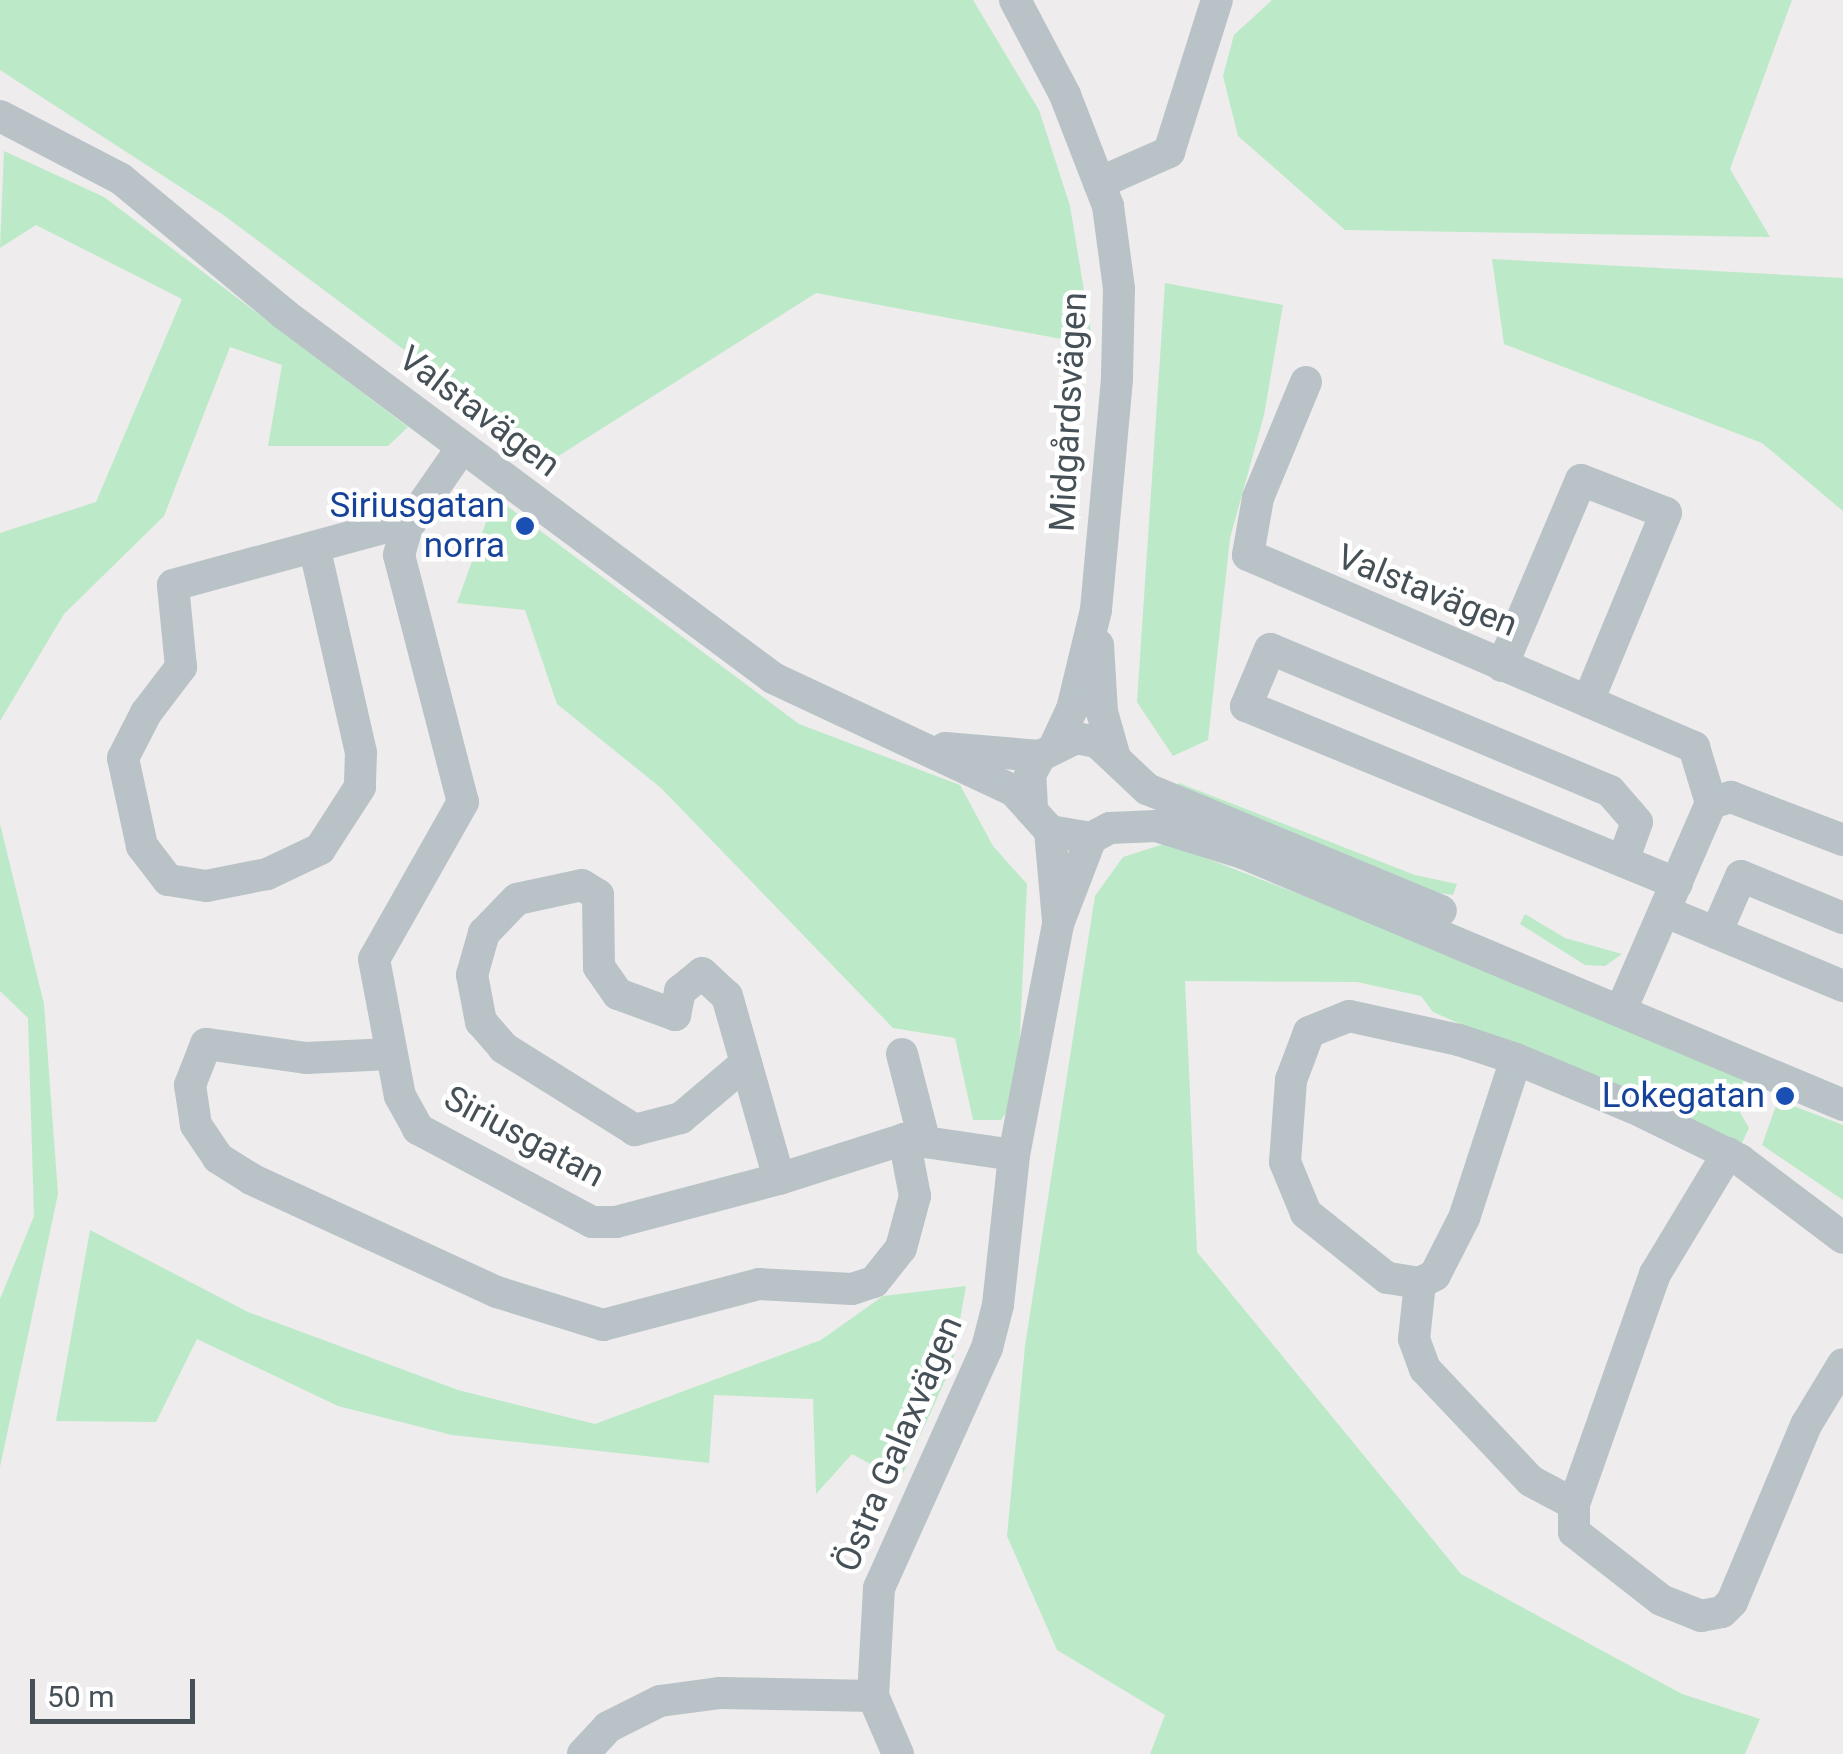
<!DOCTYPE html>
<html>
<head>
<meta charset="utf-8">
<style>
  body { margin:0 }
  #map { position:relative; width:1843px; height:1754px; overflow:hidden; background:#eeecec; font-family:Roboto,sans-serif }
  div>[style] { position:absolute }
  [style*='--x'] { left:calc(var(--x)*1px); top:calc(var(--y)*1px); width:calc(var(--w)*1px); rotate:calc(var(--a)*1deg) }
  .green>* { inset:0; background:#bceac8 }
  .minor>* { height:32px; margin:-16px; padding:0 16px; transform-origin:16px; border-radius:16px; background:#b8c2c7 }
  .dots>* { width:28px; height:28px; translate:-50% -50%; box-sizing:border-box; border:5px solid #fff; border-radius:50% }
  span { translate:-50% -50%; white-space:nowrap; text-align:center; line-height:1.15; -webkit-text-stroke:9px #fff; paint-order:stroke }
  .street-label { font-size:35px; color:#465157 }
  .transit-label { font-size:35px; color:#164399 }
  .right { translate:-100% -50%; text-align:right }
  .scale { position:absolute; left:30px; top:1679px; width:165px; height:45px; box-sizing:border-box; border:5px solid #465157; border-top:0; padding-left:12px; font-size:30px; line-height:35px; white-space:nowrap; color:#465157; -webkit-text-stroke:8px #fff; paint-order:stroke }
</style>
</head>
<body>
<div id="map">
  <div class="green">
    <i style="clip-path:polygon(0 0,973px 0,1039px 110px,1070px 206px,1093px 345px,816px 293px,552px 460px,222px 214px,0 70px)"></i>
    <i style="clip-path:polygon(1272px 0,1792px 0,1730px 169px,1770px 237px,1345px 230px,1238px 136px,1223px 76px,1234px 35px)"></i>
    <i style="clip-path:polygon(4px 151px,104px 197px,408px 427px,388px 446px,268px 446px,282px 365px,230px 347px,164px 516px,64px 614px,0 721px,0 533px,96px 502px,182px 299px,36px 225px,0 248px)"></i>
    <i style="clip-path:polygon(1492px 259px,1843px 278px,1843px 511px,1762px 443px,1504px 344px)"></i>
    <i style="clip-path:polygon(1165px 283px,1283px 305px,1264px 415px,1230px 538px,1208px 740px,1173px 756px,1137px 702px)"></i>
    <i style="clip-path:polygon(495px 497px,799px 724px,960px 785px,993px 846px,1027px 884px,1017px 1098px,1001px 1120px,973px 1120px,955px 1038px,893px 1028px,661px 788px,557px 704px,525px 610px,457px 603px)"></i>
    <i style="clip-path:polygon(1179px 783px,1415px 875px,1457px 884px,1453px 895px,1418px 890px,1170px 790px)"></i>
    <i style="clip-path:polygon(0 824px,44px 1004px,58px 1194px,0 1467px,0 1299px,34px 1216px,28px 1018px,0 991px)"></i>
    <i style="clip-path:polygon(1167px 843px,1689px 1045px,1744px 1080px,1733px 1100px,1749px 1128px,1740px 1147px,1433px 1012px,1421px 996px,1357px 982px,1185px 981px,1197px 1252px,1461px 1574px,1682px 1694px,1760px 1719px,1745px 1754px,1150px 1754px,1165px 1715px,1057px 1650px,1007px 1536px,1025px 1346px,1095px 896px,1123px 857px)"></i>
    <i style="clip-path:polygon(1525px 914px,1565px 938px,1622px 954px,1605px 966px,1585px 965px,1520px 924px)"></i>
    <i style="clip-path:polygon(1778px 1100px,1843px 1125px,1843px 1200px,1762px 1145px)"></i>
    <i style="clip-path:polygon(90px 1230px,248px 1312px,458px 1390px,595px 1424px,821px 1340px,883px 1296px,966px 1286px,952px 1365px,900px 1480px,852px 1454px,816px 1494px,813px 1399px,714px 1395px,709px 1463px,452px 1435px,338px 1406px,197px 1339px,156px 1422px,56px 1421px)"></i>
  </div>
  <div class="minor">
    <i style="--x:1015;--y:0;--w:107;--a:62.2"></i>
    <i style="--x:1065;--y:95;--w:119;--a:68.8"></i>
    <i style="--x:1108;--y:206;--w:83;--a:82.4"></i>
    <i style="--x:1119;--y:288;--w:91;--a:91.3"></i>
    <i style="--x:1117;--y:379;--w:232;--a:95.2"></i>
    <i style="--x:1096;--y:610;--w:102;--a:103.6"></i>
    <i style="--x:1072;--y:709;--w:38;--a:115"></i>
    <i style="--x:0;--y:116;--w:136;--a:27.5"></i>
    <i style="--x:121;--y:179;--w:212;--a:39.6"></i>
    <i style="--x:284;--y:314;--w:610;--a:36.66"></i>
    <i style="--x:773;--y:678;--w:266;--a:25.1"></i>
    <i style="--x:1014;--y:791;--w:54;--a:48"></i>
    <i style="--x:1050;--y:831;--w:42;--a:9.7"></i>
    <i style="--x:1091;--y:838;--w:21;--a:-28"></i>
    <i style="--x:1110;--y:828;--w:46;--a:-2.5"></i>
    <i style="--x:1156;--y:826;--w:91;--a:17.2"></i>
    <i style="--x:1243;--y:853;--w:651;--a:22.78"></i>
    <i style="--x:1099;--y:183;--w:77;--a:-23.9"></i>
    <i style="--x:1169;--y:152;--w:159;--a:-72.5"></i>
    <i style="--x:1306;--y:382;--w:126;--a:112.5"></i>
    <i style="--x:1258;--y:498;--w:58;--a:100"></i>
    <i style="--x:1248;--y:555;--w:486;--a:23.3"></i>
    <i style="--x:1694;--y:747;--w:59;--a:73.1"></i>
    <i style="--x:1711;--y:803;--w:226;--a:113.5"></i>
    <i style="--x:461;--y:449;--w:95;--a:124.7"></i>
    <i style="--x:407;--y:527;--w:29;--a:106"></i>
    <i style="--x:399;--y:555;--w:255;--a:75.5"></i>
    <i style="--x:463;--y:802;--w:180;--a:119.5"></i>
    <i style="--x:374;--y:959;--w:139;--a:79.3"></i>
    <i style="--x:400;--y:1096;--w:38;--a:61"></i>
    <i style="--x:418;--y:1129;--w:197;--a:28.1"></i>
    <i style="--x:592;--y:1222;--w:24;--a:0"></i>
    <i style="--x:616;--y:1222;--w:169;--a:-14.8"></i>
    <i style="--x:779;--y:1179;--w:131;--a:-17.7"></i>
    <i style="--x:904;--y:1139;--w:111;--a:8.3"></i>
    <i style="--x:315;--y:550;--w:208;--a:77.2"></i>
    <i style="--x:361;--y:753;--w:34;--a:92"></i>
    <i style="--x:360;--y:787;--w:74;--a:122.8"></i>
    <i style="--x:320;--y:849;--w:59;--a:154.7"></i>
    <i style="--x:267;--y:874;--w:62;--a:168.9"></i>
    <i style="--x:206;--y:886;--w:38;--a:-171"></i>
    <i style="--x:168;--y:880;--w:43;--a:-127.4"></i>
    <i style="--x:142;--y:846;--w:90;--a:-102.2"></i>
    <i style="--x:123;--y:758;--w:51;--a:-62.9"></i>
    <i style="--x:146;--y:713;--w:58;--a:-52.7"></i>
    <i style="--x:181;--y:667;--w:82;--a:-95.6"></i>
    <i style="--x:173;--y:585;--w:248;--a:-15.2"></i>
    <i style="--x:1098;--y:645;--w:67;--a:86.6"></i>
    <i style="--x:1102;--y:712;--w:44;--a:74.1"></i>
    <i style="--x:1502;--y:666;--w:202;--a:-67"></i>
    <i style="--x:1581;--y:480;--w:91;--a:21.2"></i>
    <i style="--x:1666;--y:513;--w:204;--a:112.5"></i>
    <i style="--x:945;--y:748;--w:95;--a:4.8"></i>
    <i style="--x:1711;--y:803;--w:21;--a:-17"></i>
    <i style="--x:1731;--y:797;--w:120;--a:21"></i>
    <i style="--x:1032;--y:808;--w:33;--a:-93"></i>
    <i style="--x:1030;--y:775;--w:21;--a:-62"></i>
    <i style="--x:1040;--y:756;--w:40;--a:-26.6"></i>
    <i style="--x:1076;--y:738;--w:21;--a:11"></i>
    <i style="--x:1097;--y:742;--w:69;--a:43.2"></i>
    <i style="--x:1147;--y:789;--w:318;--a:22.5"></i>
    <i style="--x:1050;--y:831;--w:89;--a:84.9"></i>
    <i style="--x:1623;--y:861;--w:41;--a:-70.3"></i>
    <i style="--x:1637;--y:822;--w:41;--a:-131.1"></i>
    <i style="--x:1610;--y:791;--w:368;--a:-157.3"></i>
    <i style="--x:1270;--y:649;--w:62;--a:112.8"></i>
    <i style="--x:1246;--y:706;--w:466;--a:22.4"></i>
    <i style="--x:1666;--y:912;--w:192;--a:22.7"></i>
    <i style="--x:1716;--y:933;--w:62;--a:-66.3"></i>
    <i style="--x:1741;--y:876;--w:110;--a:22.4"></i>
    <i style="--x:390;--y:1054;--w:84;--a:177.3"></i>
    <i style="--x:306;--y:1058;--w:101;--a:-172"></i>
    <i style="--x:206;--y:1044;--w:44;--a:111.3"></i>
    <i style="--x:190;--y:1085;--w:40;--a:81.5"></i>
    <i style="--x:196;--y:1125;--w:40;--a:56"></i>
    <i style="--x:218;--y:1158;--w:39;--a:32"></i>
    <i style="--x:251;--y:1179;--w:271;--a:24.7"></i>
    <i style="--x:497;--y:1292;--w:111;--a:17.3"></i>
    <i style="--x:603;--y:1325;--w:161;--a:-14.7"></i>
    <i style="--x:759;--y:1284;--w:93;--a:3.1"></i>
    <i style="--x:852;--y:1289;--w:23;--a:-18"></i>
    <i style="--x:874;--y:1282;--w:43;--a:-51.5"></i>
    <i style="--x:901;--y:1248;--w:54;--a:-74.9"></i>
    <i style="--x:915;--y:1196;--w:58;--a:-100.9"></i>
    <i style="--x:902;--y:1054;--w:88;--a:75.5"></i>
    <i style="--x:1516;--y:1059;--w:167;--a:108.1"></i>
    <i style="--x:1464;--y:1218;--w:64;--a:117"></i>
    <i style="--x:1435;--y:1275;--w:17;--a:152"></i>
    <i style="--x:1420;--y:1283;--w:33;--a:-171"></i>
    <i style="--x:1387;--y:1278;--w:104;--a:-141.3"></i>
    <i style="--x:1306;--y:1213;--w:55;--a:-112.4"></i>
    <i style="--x:1285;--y:1162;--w:82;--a:-85.8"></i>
    <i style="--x:1291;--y:1080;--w:51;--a:-69.4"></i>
    <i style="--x:1309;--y:1032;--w:43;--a:-21.8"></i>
    <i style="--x:1349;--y:1016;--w:113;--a:12.3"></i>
    <i style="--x:1459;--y:1040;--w:60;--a:18.4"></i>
    <i style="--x:1516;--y:1059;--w:128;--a:22.6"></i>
    <i style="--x:1634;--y:1108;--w:118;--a:26.1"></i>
    <i style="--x:1740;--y:1160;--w:129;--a:37.1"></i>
    <i style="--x:746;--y:1063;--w:85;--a:139.8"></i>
    <i style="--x:681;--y:1118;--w:48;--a:165.4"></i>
    <i style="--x:635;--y:1130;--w:155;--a:-148"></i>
    <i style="--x:504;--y:1048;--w:35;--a:-131"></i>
    <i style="--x:481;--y:1022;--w:48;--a:-100.8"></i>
    <i style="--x:472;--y:975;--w:44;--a:-74.1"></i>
    <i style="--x:484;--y:933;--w:47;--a:-45.9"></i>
    <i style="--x:517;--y:899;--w:66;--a:-12.2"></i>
    <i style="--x:582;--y:885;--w:19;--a:32"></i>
    <i style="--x:598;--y:895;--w:72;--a:89.2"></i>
    <i style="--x:599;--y:967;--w:33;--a:55"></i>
    <i style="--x:618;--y:994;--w:61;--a:20.2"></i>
    <i style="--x:675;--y:1015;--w:25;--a:-78"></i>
    <i style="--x:680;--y:991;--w:28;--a:-39"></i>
    <i style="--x:702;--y:973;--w:34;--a:43"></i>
    <i style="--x:727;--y:996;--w:190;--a:74.1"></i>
    <i style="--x:1728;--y:1153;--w:141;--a:121.1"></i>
    <i style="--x:1655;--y:1274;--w:244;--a:109.4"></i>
    <i style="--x:1574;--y:1504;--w:28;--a:90"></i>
    <i style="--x:1574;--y:1532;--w:110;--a:38"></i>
    <i style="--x:1661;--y:1600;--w:43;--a:21.8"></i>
    <i style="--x:1701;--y:1616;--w:21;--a:-11"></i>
    <i style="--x:1722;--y:1612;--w:14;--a:-45"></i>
    <i style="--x:1732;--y:1602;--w:192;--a:-67.3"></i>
    <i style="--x:1806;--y:1425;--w:71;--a:-58.8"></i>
    <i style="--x:1420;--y:1283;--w:56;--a:96.1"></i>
    <i style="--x:1414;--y:1339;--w:32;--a:70"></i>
    <i style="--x:1425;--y:1369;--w:154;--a:46.6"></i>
    <i style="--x:1531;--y:1481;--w:49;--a:28.1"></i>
    <i style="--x:583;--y:1754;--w:37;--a:-47"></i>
    <i style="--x:608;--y:1727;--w:58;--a:-26.6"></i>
    <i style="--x:660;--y:1701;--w:61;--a:-7.6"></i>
    <i style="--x:720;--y:1693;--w:153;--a:1.1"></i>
    <i style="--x:898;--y:1754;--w:63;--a:-113.3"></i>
    <i style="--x:873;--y:1696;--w:108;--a:-86.8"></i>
    <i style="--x:879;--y:1588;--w:263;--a:-65.8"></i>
    <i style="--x:987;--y:1348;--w:44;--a:-75.7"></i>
    <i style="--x:998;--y:1305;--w:151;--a:-83.9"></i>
    <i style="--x:1014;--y:1155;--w:235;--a:-79.2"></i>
    <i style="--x:1058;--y:924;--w:92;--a:-69"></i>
  </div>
  <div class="dots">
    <i style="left:525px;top:526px;background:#1a4fb4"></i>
    <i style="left:1785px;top:1096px;background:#1a4fb4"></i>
  </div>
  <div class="street-label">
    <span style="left:479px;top:412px;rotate:37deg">Valstavägen</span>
    <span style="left:1069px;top:412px;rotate:-87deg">Midgårdsvägen</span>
    <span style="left:1427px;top:591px;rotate:22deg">Valstavägen</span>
    <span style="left:524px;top:1137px;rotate:28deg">Siriusgatan</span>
    <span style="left:899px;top:1444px;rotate:-67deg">Östra Galaxvägen</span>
  </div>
  <div class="transit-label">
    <span class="right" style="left:505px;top:526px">Siriusgatan<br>norra</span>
    <span class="right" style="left:1765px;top:1096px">Lokegatan</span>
  </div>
  <div class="scale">50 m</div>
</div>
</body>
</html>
